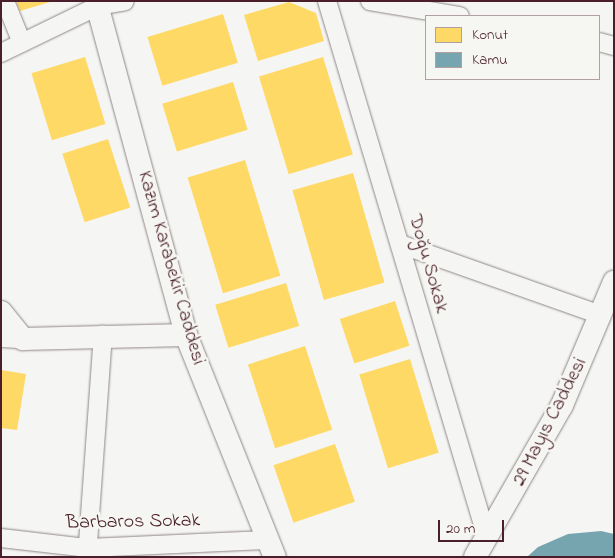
<!DOCTYPE html>
<html>
<head>
<meta charset="utf-8">
<style>
  body { margin:0 }
  #map { position:relative; width:615px; height:558px; overflow:hidden; background:#f5f5f3; font-family:"Indie Flower",sans-serif }
  div>[style] { position:absolute }
  [style*='--x'] { left:calc(var(--x)*1px); top:calc(var(--y)*1px); width:calc(var(--w)*1px); rotate:calc(var(--a)*1deg) }
  .homes>* { inset:0; background:#ffd966; transform-origin:0 0 }
  .public>* { inset:0; background:#76a5af }
  .roads { filter:drop-shadow(0 0 1px #8f8788) drop-shadow(0 0 1px #8f8788) }
  .minor>* { height:18px; margin:-9px; padding:0 9px; transform-origin:9px; border-radius:9px; background:#f5f5f3 }
  .tertiary>* { height:22px; margin:-11px; padding:0 11px; transform-origin:11px; border-radius:11px; background:#f5f5f3 }
  span { translate:-50% -50%; white-space:nowrap; text-align:center; line-height:1.15; -webkit-text-stroke:5px #f6f6f2; paint-order:stroke }
  .street-label { font-size:20px; color:#4a1f2b }
  .frame { position:absolute; inset:0; border:2px solid #4a1f2b; pointer-events:none }
  .legend { position:absolute; left:425px; top:15px; width:175px; height:65px; box-sizing:border-box; background:#f6f6f2; border:1px solid #b1a0a2; margin:0; padding:6px 9px; list-style:none; font-size:15px; color:#4a1f2b }
  .legend li { display:flex; align-items:center; gap:10px; height:25px }
  .legend b { width:25px; border:1px solid #b1a0a2 }
  .scale { position:absolute; left:438px; top:520px; width:66px; height:22px; box-sizing:border-box; border:2px solid #4a1f2b; border-top:0; padding-left:6px; font-size:15px; line-height:18px; white-space:nowrap; color:#4a1f2b; -webkit-text-stroke:4px #f6f6f2; paint-order:stroke }
</style>
</head>
<body>
<div id="map">
  <div class="homes">
    <i style="clip-path:polygon(16px 1px,50px 1px,50px 2px,20px 11px)"></i>
    <i style="clip-path:polygon(289px 2px,316px 13px,324px 41px,258px 61px,244px 15px)"></i>
    <i style="left:223px;top:14px;width:51px;height:79px;rotate:73deg"></i>
    <i style="left:85px;top:57px;width:70px;height:56px;rotate:73deg"></i>
    <i style="left:323px;top:57px;width:102px;height:67px;rotate:73deg"></i>
    <i style="left:233px;top:82px;width:50px;height:74px;rotate:73deg"></i>
    <i style="left:108px;top:139px;width:72px;height:48px;rotate:72deg"></i>
    <i style="left:245px;top:160px;width:121px;height:60px;rotate:73deg"></i>
    <i style="left:353px;top:173px;width:114px;height:63px;rotate:74deg"></i>
    <i style="left:286px;top:283px;width:45px;height:74px;rotate:73deg"></i>
    <i style="left:395px;top:301px;width:47px;height:58px;rotate:72deg"></i>
    <i style="left:305px;top:346px;width:88px;height:60px;rotate:72deg"></i>
    <i style="left:410px;top:359px;width:98px;height:53px;rotate:73deg"></i>
    <i style="clip-path:polygon(1px 370px,26px 374px,17px 430px,1px 428px)"></i>
    <i style="left:335px;top:444px;width:61px;height:65px;rotate:71deg"></i>
  </div>
  <div class="public">
    <i style="clip-path:polygon(601px 531px,614px 534px,614px 557px,527px 557px,538px 547px,568px 534px)"></i>
  </div>
  <div class="roads">
    <div class="minor">
      <i style="--x:5;--y:1;--w:45;--a:68"></i>
      <i style="--x:327;--y:1;--w:560;--a:73.41"></i>
      <i style="--x:370;--y:1;--w:91;--a:9.5"></i>
      <i style="--x:599;--y:42;--w:16;--a:15"></i>
      <i style="--x:1;--y:53;--w:108;--a:-25.9"></i>
      <i style="--x:98;--y:6;--w:27;--a:-10"></i>
      <i style="--x:400;--y:244;--w:212;--a:19.5"></i>
      <i style="--x:1;--y:338;--w:22;--a:3"></i>
      <i style="--x:1;--y:538;--w:88;--a:6.6"></i>
      <i style="--x:88;--y:548;--w:178;--a:-2.6"></i>
      <i style="--x:87;--y:557;--w:223;--a:-85.9"></i>
    </div>
    <div class="tertiary">
      <i style="--x:96;--y:1;--w:346;--a:74.9"></i>
      <i style="--x:186;--y:335;--w:239;--a:68.2"></i>
      <i style="--x:1;--y:312;--w:35;--a:51"></i>
      <i style="--x:23;--y:339;--w:163;--a:-1.4"></i>
      <i style="--x:475;--y:557;--w:175;--a:-60.2"></i>
      <i style="--x:562;--y:405;--w:134;--a:-67.1"></i>
    </div>
  </div>
  <div class="street-label">
    <span style="left:428px;top:264px;rotate:74deg">Doğu Sokak</span>
    <span style="left:171px;top:268px;rotate:74deg">Kazım Karabekir Caddesi</span>
    <span style="left:550px;top:422px;rotate:-63deg">29 Mayıs Caddesi</span>
    <span style="left:133px;top:522px;rotate:-1deg">Barbaros Sokak</span>
  </div>
  <div class="frame"></div>
  <ul class="legend">
  <li><b style="height:14px;background:#ffd966"></b>Konut</li>
  <li><b style="height:14px;background:#76a5af"></b>Kamu</li>
  </ul>
  <div class="scale">20 m</div>
</div>
</body>
</html>
